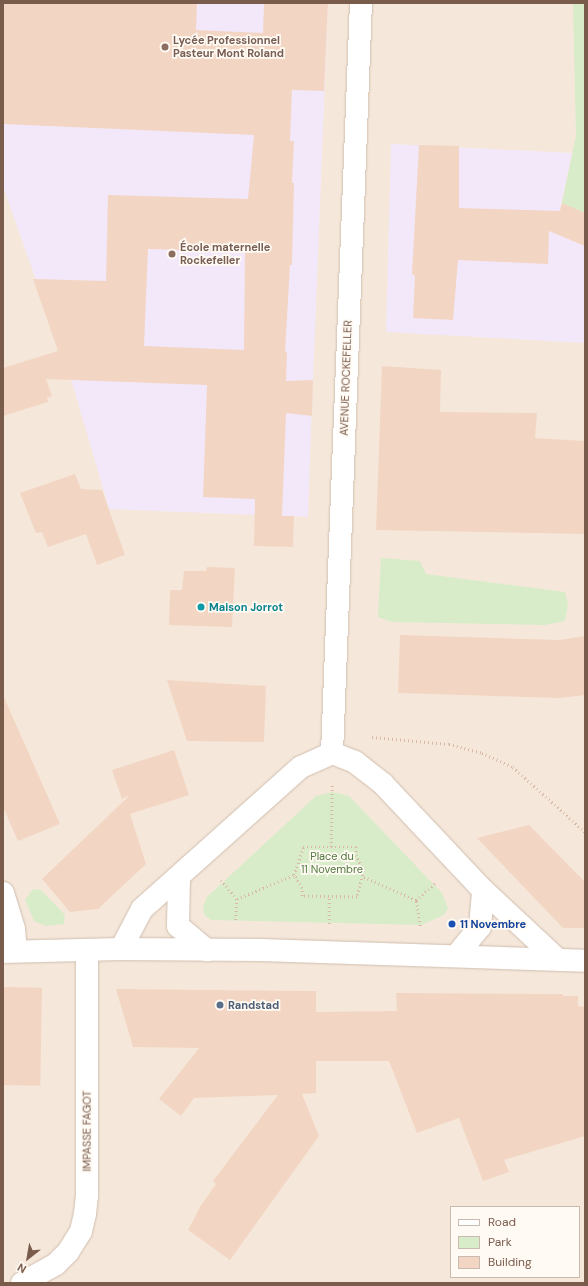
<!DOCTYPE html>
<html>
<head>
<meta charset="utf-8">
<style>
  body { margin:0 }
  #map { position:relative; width:588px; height:1286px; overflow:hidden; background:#fdf6ec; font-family:"DM Sans",sans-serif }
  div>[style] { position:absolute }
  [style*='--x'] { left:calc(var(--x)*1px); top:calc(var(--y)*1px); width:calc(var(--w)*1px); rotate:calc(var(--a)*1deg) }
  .residential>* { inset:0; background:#f5e8da }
  .education>* { inset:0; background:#f3e8fa }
  .green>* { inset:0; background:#d8ecc9 }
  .building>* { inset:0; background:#f3d5c3; transform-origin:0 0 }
  .path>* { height:2.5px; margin-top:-1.25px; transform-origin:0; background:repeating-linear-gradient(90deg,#d9b8a5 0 1px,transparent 0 4px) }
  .roads { filter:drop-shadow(0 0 1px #d1beb0) drop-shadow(0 0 1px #d1beb0) }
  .street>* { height:22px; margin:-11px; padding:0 11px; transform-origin:11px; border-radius:11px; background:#fff }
  .secondary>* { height:22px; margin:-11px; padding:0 11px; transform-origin:11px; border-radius:11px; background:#fff }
  .dots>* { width:11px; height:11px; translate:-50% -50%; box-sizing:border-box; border:2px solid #fffaf3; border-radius:50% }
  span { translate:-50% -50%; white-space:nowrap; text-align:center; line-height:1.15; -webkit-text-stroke:3.5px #fffaf3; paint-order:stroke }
  .education-label { font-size:11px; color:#785e54; font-weight:700 }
  .left { translate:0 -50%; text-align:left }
  .street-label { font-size:11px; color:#7a5c4d }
  .culture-label { font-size:11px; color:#0d838f; font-weight:700 }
  .park-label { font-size:11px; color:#537a41 }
  .transit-label { font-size:11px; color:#164399; font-weight:700 }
  .service-label { font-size:11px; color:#4e5e75; font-weight:700 }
  .frame { position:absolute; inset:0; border:4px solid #7a5c4d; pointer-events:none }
  .legend { position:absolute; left:450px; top:1206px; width:130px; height:72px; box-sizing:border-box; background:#fffaf3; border:1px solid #cabbb1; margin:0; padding:5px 7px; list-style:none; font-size:12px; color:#7a5c4d }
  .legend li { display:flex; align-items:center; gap:8px; height:20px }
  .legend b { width:20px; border:1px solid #cabbb1 }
  .north { position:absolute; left:8px; top:1238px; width:40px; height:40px; -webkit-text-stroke:3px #fffaf3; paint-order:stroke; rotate:211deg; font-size:11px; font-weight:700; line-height:16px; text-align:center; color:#7a5c4d }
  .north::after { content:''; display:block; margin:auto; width:14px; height:18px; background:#7a5c4d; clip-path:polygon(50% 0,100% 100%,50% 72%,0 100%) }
</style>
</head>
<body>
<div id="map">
  <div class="residential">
    <i style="clip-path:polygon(evenodd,3px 3px,585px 3px,585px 1283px,3px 1283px,3px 3px,451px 1207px,579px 1207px,579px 1277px,451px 1277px,451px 1207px)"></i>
  </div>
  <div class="education">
    <i style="clip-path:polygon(3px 3px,328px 3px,313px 380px,295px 381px,312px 400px,308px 517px,109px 509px,74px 389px,3px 186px)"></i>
    <i style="clip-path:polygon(391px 144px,572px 153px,555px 233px,585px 246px,585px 343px,386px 332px)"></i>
  </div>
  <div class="green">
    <i style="clip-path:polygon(573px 3px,585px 3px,585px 213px,562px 203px,576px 136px)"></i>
    <i style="clip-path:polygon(381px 558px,420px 561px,426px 574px,565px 592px,568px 605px,565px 621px,544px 625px,392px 622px,378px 617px)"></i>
    <i style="clip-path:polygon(332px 792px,349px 796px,442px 893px,448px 908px,444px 915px,421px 925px,211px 920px,204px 915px,203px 906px,207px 897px,316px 796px)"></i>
    <i style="clip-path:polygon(33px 889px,41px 890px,65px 915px,64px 924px,46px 926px,34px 921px,25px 900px)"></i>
  </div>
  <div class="building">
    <i style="clip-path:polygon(evenodd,3px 3px,197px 3px,196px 30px,263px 33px,264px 3px,328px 3px,324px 91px,292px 90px,290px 141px,294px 141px,292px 183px,294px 183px,292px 265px,290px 265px,285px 352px,287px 352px,286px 381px,313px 380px,312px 416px,286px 413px,282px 516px,294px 516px,293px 547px,254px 546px,255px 499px,203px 497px,207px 385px,46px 379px,52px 396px,47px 398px,48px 402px,3px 416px,3px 368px,58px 351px,33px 279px,106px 281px,108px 195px,248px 199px,254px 135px,3px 124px,3px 3px,148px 249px,245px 252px,244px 350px,144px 346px,148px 249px)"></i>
    <i style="clip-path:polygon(419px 145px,459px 146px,459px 208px,560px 211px,562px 203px,585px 213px,585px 246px,549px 231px,548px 264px,458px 260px,453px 320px,413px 318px,415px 276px,412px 274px)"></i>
    <i style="clip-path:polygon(382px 366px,441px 370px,440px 412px,537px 413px,535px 438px,585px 441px,585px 534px,376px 530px)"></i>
    <i style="clip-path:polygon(75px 474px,81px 489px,102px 490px,125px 555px,97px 565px,86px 534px,48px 547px,42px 532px,36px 533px,20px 493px)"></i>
    <i style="clip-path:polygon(207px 567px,235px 568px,232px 627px,169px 625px,170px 590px,182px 590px,184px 571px,206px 571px)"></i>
    <i style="clip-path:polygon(400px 635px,559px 640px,585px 636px,585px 695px,559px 698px,398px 693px)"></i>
    <i style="clip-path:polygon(167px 680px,266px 686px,264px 742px,187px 741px)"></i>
    <i style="clip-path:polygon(3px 695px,60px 824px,18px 841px,3px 807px)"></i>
    <i style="clip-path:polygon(174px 750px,189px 795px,130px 814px,146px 864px,98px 909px,70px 912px,42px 879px,130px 795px,122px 799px,112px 770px)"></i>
    <i style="clip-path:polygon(529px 825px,585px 882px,585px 928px,563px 928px,477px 838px)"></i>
    <i style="left:3px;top:987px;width:39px;height:98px;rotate:1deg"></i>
    <i style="clip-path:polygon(116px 989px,316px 991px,316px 1012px,397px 1011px,396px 993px,563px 994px,563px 996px,578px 996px,578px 1006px,585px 1007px,585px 1136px,504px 1160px,509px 1172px,483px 1181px,459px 1118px,417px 1133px,389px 1061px,316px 1061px,316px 1093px,302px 1094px,319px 1136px,230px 1260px,188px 1230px,200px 1207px,216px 1184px,213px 1181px,278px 1095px,194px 1098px,181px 1116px,159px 1099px,199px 1048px,133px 1047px)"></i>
  </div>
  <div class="path">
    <i style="--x:372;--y:737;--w:77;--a:5.2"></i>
    <i style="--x:449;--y:744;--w:34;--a:15"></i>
    <i style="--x:482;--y:753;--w:34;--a:24"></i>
    <i style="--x:513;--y:767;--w:97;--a:42.1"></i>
    <i style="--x:303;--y:847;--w:54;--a:0"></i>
    <i style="--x:357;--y:847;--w:8;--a:97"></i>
    <i style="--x:356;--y:855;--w:18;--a:63"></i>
    <i style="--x:364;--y:871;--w:27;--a:105"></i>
    <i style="--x:357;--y:897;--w:55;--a:-179"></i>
    <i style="--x:302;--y:896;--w:8;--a:-90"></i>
    <i style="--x:302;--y:888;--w:15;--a:-122"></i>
    <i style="--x:294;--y:875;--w:29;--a:-72"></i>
    <i style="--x:331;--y:847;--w:62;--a:-89.1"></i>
    <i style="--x:364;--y:877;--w:57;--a:23.9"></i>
    <i style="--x:221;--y:880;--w:25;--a:50"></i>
    <i style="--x:237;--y:899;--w:22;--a:93"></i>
    <i style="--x:237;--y:899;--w:62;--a:-22.8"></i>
    <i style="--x:329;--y:924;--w:28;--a:-90"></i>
    <i style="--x:420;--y:926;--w:26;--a:-99"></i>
    <i style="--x:416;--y:900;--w:28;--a:-41"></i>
  </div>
  <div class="roads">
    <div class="street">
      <i style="--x:332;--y:753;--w:751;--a:-87.79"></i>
      <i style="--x:179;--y:878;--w:48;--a:91.2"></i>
      <i style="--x:178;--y:926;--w:38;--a:40"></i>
      <i style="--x:3;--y:893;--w:38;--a:73"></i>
      <i style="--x:14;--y:929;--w:22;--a:85"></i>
      <i style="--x:121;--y:949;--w:45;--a:-62.3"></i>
      <i style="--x:142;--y:909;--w:213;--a:-41.8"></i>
      <i style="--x:301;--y:767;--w:34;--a:-24"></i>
      <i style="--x:332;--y:753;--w:25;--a:21"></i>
      <i style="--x:355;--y:762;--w:36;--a:38"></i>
      <i style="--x:383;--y:784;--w:146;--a:46.7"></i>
      <i style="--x:483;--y:890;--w:101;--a:43"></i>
      <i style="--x:457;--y:955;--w:36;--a:-51"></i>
      <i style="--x:480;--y:927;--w:37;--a:-85"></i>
      <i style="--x:22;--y:1283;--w:39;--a:-29"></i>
      <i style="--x:56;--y:1264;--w:17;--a:-45"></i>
      <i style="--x:68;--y:1252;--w:25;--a:-58"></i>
      <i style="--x:81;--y:1231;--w:17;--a:-77"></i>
      <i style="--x:85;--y:1214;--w:18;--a:-84"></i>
      <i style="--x:87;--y:1196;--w:246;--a:-90"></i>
    </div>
    <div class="secondary">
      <i style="--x:3;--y:952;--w:118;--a:-1.5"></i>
      <i style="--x:121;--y:949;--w:140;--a:0.4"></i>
      <i style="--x:261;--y:950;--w:324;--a:1.9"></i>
    </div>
  </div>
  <div class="dots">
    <i style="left:165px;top:47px;background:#8d6e63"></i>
    <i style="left:172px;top:254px;background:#8d6e63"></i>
    <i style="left:201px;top:607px;background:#0f9aa8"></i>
    <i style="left:452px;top:924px;background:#1a4fb4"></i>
    <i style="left:220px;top:1005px;background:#5c6f8a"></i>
  </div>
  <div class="education-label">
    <span class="left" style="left:173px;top:47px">Lycée Professionnel<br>Pasteur Mont Roland</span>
    <span class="left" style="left:180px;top:254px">École maternelle<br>Rockefeller</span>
  </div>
  <div class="street-label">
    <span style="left:346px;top:378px;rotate:-88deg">AVENUE ROCKEFELLER</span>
    <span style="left:87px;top:1131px;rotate:-90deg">IMPASSE FAGOT</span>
  </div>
  <div class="culture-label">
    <span class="left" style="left:209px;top:607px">Maison Jorrot</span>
  </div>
  <div class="park-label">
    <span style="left:332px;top:863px">Place du<br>11 Novembre</span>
  </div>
  <div class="transit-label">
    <span class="left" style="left:460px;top:924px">11 Novembre</span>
  </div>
  <div class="service-label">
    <span class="left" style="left:228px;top:1005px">Randstad</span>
  </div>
  <div class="frame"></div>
  <ul class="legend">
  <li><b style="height:5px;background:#fff"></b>Road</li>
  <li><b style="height:11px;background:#d8ecc9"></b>Park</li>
  <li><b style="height:11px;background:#f3d5c3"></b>Building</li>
  </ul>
  <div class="north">N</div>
</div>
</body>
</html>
